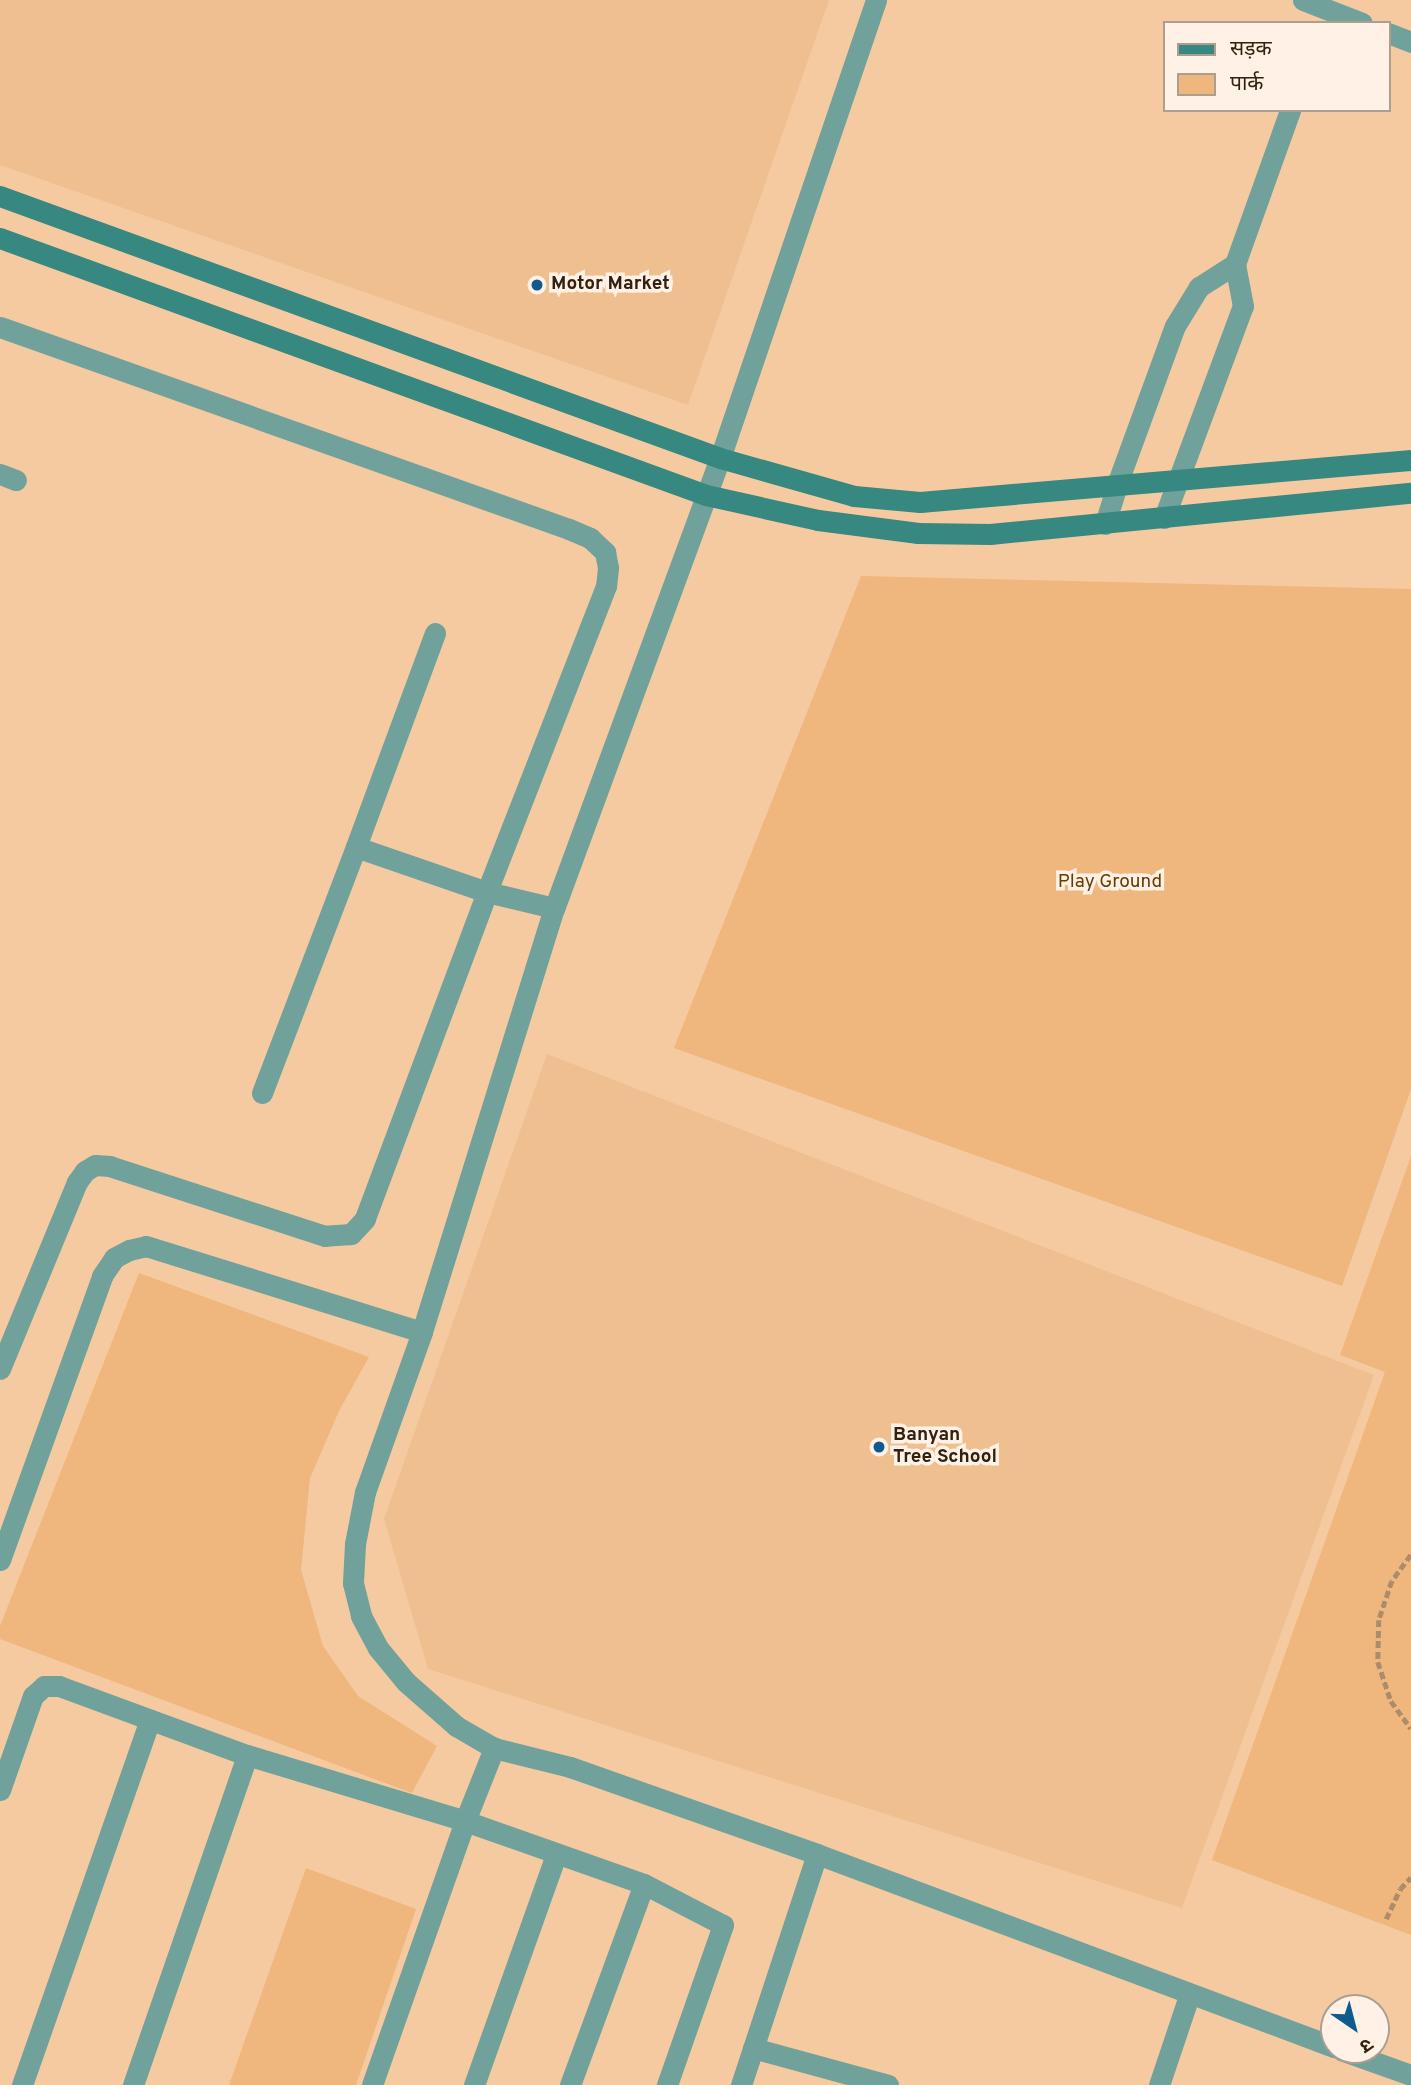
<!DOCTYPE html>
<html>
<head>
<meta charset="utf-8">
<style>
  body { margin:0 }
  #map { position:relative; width:1411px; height:2085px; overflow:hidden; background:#f5caa0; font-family:Overpass,"Noto Sans Devanagari",sans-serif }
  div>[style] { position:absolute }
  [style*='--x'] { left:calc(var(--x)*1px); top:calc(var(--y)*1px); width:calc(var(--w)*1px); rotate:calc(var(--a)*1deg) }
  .built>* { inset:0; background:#f0bf90 }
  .green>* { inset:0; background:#efb67d }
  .path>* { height:4.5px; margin-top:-2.25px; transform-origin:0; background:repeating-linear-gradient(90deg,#ad8c6b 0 7px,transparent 0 10.5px) }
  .lane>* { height:21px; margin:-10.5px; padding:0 10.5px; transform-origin:10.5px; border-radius:10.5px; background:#70a19b }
  .street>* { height:21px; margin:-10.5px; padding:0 10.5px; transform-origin:10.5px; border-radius:10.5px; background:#70a19b }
  .secondary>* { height:21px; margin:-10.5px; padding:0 10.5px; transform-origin:10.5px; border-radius:10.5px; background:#368880 }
  .dots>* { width:19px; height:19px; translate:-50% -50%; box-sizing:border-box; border:4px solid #fff1e5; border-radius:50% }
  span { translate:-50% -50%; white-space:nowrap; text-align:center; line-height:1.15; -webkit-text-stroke:7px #fff1e5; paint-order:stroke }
  .poi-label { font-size:19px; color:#312110; font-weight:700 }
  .left { translate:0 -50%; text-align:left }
  .park-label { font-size:19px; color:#683d01 }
  .legend { position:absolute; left:1163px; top:21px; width:228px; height:91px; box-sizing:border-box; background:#fff1e5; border:2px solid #ad9e90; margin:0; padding:9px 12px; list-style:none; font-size:21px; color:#312110 }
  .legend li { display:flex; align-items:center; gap:14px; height:35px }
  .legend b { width:35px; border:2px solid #ad9e90 }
  .north { position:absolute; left:1320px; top:1994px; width:70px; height:70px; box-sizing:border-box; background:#fff1e5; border:2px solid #ad9e90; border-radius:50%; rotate:145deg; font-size:19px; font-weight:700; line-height:28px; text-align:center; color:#312110 }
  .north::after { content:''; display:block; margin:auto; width:24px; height:32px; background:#0f5a8e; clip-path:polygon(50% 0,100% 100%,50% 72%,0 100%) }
</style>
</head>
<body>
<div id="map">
  <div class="built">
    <i style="clip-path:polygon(0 0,829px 0,688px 405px,0 165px)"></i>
    <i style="clip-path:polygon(547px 1054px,1374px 1375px,1182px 1908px,428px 1669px,384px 1519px)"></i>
  </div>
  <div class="green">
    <i style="clip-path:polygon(861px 576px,1411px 589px,1411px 1089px,1342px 1286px,674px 1048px)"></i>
    <i style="clip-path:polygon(1411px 1156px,1411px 1935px,1212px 1860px,1385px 1372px,1340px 1355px)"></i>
    <i style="clip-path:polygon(139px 1273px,369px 1357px,339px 1411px,310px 1478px,301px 1570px,323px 1646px,358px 1696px,437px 1746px,412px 1793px,0 1639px,0 1626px)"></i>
    <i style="clip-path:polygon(306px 1868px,416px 1909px,356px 2085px,229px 2085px)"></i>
  </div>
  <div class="path">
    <i style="--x:1411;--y:1555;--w:32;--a:126"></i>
    <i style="--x:1392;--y:1581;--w:41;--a:108.4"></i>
    <i style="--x:1379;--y:1620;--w:42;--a:91.4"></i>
    <i style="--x:1378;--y:1662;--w:41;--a:71.6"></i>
    <i style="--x:1391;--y:1701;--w:34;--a:54"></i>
    <i style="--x:1386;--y:1919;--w:33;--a:-65"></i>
    <i style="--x:1400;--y:1889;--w:16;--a:-47"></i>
  </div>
  <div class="lane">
    <i style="--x:1303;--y:0;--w:63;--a:21.3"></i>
    <i style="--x:1388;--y:33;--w:25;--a:21"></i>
    <i style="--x:1164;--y:518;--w:226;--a:-69.6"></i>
    <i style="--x:1243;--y:306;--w:43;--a:-100.8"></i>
    <i style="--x:1235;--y:264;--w:164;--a:-70.3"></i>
    <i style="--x:1105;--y:524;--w:39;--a:-73"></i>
    <i style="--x:1116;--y:487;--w:171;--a:-69.9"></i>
    <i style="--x:1175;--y:326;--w:46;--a:-58.4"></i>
    <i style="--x:1199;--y:287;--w:43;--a:-32.6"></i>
  </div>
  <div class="street">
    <i style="--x:876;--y:0;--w:484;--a:108.8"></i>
    <i style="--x:720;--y:458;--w:480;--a:110.2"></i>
    <i style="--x:554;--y:908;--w:444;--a:107.3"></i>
    <i style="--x:422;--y:1332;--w:170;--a:109.6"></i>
    <i style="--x:365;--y:1492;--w:53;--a:100.9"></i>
    <i style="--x:355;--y:1544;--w:39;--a:93"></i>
    <i style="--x:353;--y:1583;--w:34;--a:76"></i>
    <i style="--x:361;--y:1616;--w:36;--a:62"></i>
    <i style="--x:378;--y:1648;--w:44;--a:50.5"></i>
    <i style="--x:406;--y:1682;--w:67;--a:41.3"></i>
    <i style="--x:456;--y:1726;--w:44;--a:30.1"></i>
    <i style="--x:494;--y:1748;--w:78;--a:14"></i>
    <i style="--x:570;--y:1767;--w:262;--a:19.4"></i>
    <i style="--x:817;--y:1854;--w:552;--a:20.47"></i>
    <i style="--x:0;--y:327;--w:604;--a:19.55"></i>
    <i style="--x:569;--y:529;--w:23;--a:23"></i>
    <i style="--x:590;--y:538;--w:21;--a:43"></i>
    <i style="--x:605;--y:552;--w:16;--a:79"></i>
    <i style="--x:608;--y:568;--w:18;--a:96"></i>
    <i style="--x:606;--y:586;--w:328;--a:111.3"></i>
    <i style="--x:487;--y:892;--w:349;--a:110.5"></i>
    <i style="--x:365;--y:1219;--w:21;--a:133"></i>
    <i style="--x:351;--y:1234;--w:26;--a:176"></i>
    <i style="--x:325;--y:1236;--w:226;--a:-162"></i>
    <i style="--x:110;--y:1166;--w:15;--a:-176"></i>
    <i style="--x:95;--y:1165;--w:12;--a:149"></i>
    <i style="--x:85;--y:1171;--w:14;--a:126"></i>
    <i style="--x:77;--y:1182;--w:202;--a:112.4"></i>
    <i style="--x:0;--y:474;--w:17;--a:21"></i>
    <i style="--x:435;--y:633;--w:228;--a:110.3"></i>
    <i style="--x:356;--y:847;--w:139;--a:19"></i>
    <i style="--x:487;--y:892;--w:69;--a:13.4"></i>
    <i style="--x:262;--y:1093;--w:263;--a:-69.1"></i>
    <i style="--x:0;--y:1560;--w:302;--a:-70.2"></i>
    <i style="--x:102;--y:1276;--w:22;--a:-56"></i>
    <i style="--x:114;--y:1258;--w:17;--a:-28"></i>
    <i style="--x:129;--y:1250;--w:17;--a:-13"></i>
    <i style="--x:146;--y:1246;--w:289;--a:17.3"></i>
    <i style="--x:0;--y:1790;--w:100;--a:-70.7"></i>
    <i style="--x:33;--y:1696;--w:15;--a:-42"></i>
    <i style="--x:44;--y:1686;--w:15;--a:0"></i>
    <i style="--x:59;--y:1686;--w:200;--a:20.2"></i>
    <i style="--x:247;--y:1755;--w:228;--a:16.8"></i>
    <i style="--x:465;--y:1821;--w:190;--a:19.4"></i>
    <i style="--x:644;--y:1884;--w:89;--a:27.4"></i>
    <i style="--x:723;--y:1925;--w:170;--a:109.3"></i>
    <i style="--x:753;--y:2048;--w:140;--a:15.3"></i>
    <i style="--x:1341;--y:2050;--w:74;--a:19.7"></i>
    <i style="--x:22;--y:2085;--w:387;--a:-70.7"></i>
    <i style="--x:133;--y:2085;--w:349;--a:-70.9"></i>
    <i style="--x:372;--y:2085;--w:280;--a:-70.6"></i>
    <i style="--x:465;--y:1821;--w:79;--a:-68.3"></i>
    <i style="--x:474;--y:2085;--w:244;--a:-70.4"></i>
    <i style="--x:570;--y:2085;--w:214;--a:-69.8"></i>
    <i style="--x:741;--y:2085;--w:243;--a:-71.8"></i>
    <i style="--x:1159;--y:2085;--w:94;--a:-71.4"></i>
  </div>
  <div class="secondary">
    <i style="--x:0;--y:196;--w:766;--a:20"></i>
    <i style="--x:720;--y:458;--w:139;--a:15.8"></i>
    <i style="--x:854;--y:496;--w:66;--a:5.2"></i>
    <i style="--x:920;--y:502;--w:493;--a:-4.9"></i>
    <i style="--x:0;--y:238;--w:751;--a:20"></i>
    <i style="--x:706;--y:495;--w:115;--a:12.6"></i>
    <i style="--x:818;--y:520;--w:101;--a:7.4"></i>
    <i style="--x:918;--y:533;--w:72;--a:0.8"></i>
    <i style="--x:990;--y:534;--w:423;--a:-5.6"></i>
  </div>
  <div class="dots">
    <i style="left:537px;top:285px;background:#0f5a8e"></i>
    <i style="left:879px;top:1447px;background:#0f5a8e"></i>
  </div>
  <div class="poi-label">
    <span class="left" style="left:551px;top:285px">Motor Market</span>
    <span class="left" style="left:893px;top:1447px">Banyan<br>Tree School</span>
  </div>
  <div class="park-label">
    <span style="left:1110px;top:883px">Play Ground</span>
  </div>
  <ul class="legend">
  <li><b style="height:9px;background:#368880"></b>सड़क</li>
  <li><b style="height:19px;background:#efb67d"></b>पार्क</li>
  </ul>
  <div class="north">उ</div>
</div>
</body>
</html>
